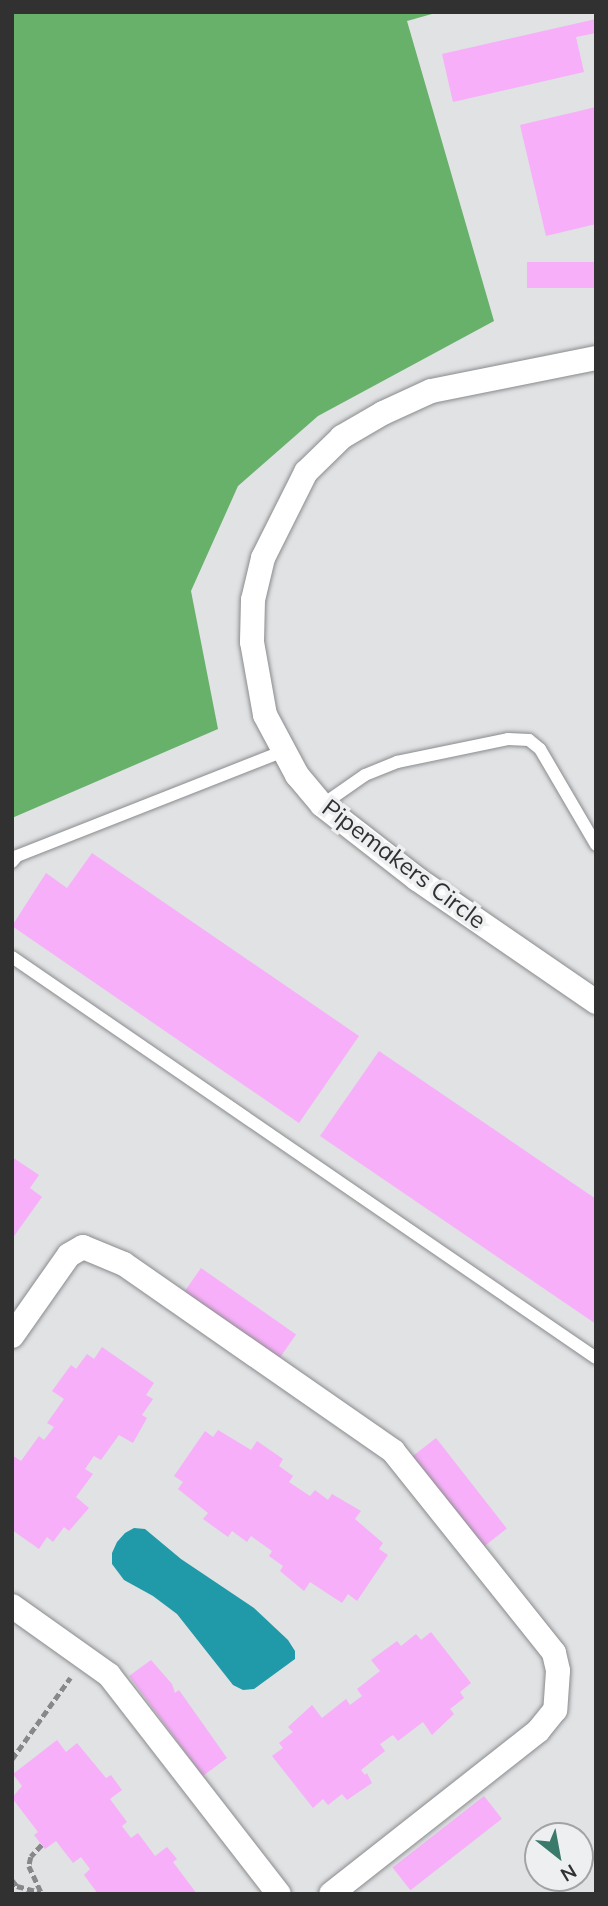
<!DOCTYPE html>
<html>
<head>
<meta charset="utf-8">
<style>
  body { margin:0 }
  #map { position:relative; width:608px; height:1906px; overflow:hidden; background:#e0e2e4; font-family:Mulish,sans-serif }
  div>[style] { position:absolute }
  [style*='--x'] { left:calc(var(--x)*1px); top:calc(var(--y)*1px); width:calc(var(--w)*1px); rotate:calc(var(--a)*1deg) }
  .forest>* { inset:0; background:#67b16a }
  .water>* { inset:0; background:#2099a8 }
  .building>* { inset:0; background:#f7aff9; transform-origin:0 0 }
  .path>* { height:4.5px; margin-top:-2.25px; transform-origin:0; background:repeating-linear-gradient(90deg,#87888a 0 7px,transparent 0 10.5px) }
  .roads { filter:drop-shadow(0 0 2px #8a8b8d) drop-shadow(0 0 2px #8a8b8d) }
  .lane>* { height:12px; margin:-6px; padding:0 6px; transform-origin:6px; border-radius:6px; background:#fff }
  .street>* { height:24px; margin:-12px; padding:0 12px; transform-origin:12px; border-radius:12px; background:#fff }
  span { translate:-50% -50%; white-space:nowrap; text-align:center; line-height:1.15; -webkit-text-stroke:7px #eeeff1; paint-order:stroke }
  .street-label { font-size:24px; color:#313132 }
  .frame { position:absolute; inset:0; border:14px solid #313132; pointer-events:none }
  .north { position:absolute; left:524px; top:1822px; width:70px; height:70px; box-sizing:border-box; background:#eeeff1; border:2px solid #a2a3a5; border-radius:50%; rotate:149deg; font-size:19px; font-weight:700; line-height:28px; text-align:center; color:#313132 }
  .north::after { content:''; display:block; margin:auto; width:24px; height:32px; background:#3a7a6a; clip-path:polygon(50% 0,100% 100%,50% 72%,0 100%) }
</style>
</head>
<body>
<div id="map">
  <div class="forest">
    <i style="clip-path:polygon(12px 12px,439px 12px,407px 21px,494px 321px,318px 416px,238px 486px,191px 591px,218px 729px,12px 818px)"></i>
  </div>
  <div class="water">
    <i style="clip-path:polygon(134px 1528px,145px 1529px,181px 1559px,254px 1608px,288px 1640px,295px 1651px,295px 1659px,254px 1689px,243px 1690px,233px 1685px,177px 1614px,153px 1596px,124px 1580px,112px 1564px,112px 1553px,117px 1542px,125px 1533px)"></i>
  </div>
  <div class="building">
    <i style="clip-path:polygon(596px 19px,596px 33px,576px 37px,584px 72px,453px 102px,442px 54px)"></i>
    <i style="clip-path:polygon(596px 107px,596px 224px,546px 236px,520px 125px)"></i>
    <i style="left:596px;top:262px;width:26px;height:69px;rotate:90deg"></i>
    <i style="clip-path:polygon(92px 853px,359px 1036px,299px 1123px,12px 926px,46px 873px,67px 888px)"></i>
    <i style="clip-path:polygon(379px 1051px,596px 1199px,596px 1324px,320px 1136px)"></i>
    <i style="clip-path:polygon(12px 1157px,39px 1175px,30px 1188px,42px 1197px,12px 1239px)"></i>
    <i style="left:201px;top:1268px;width:116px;height:31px;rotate:35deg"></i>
    <i style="clip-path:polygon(102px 1347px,154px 1383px,146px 1395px,153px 1399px,142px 1415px,147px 1418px,133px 1443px,119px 1435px,101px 1460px,94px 1456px,85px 1469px,93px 1474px,76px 1497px,89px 1508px,69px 1531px,64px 1527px,53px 1542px,47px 1537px,39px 1549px,12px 1530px,12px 1455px,21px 1461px,39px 1436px,44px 1440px,54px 1427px,47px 1423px,64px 1399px,52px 1391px,71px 1365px,76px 1369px,87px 1354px,94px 1359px)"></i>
    <i style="clip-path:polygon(218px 1430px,251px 1450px,257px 1441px,283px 1459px,279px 1466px,293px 1476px,289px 1482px,310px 1496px,315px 1490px,328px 1500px,332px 1494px,361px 1511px,355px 1519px,383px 1543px,379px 1549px,388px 1555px,357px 1601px,348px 1594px,342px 1603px,310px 1582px,304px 1591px,280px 1571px,283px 1566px,269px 1556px,272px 1551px,251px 1536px,247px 1542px,232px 1531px,228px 1537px,203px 1519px,208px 1513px,178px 1489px,183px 1482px,174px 1476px,205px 1431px,213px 1437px)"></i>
    <i style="left:436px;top:1438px;width:115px;height:31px;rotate:52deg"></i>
    <i style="clip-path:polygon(431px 1632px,471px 1683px,460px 1692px,464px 1698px,450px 1709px,454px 1714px,432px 1735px,423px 1722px,398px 1741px,393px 1735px,380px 1744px,385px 1751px,361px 1770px,365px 1775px,367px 1773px,372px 1783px,347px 1800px,342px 1794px,328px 1805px,323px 1799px,313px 1808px,272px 1756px,283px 1748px,279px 1743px,293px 1732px,288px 1727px,312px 1705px,322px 1718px,346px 1699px,350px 1705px,362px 1696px,357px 1689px,380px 1671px,371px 1660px,397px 1641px,401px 1646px,416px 1634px,421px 1640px)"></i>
    <i style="clip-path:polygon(151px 1660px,172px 1684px,175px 1693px,179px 1690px,227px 1758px,203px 1776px,129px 1676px)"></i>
    <i style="clip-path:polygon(57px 1740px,66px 1752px,77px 1743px,106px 1778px,111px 1775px,122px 1790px,110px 1799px,127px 1822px,122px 1826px,131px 1838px,138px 1833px,155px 1856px,167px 1847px,177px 1859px,173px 1862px,197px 1894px,98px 1894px,84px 1875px,90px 1869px,81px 1857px,73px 1863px,56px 1841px,45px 1849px,34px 1835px,38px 1832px,12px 1798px,22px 1786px,13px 1774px)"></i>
    <i style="left:484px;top:1796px;width:29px;height:116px;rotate:52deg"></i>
  </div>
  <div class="path">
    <i style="--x:12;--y:1759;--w:100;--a:-54.4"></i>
    <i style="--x:42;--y:1845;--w:16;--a:133"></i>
    <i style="--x:31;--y:1857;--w:9;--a:103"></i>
    <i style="--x:29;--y:1866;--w:31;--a:65"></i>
    <i style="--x:12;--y:1880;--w:8;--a:50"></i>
    <i style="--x:17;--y:1886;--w:24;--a:15"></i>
    <i style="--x:40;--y:1892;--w:3;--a:135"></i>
  </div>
  <div class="roads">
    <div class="lane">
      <i style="--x:322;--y:805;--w:52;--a:-34.9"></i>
      <i style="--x:365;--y:775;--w:35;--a:-22"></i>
      <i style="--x:397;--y:762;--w:113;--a:-11.7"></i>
      <i style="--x:508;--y:739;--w:21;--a:3"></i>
      <i style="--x:529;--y:740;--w:14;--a:39"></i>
      <i style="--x:540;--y:749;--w:111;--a:59.7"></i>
      <i style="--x:12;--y:862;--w:8;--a:-50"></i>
      <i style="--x:17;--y:856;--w:287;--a:-21.5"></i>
      <i style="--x:12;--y:957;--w:708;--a:34.48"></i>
    </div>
    <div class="street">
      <i style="--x:596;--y:358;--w:168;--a:168.7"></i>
      <i style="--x:431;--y:391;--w:53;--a:155.4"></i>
      <i style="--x:383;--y:413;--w:48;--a:149.7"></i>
      <i style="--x:342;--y:437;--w:50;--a:135.8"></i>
      <i style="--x:306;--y:472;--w:96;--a:116.6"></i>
      <i style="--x:263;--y:558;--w:43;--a:103.4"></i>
      <i style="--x:253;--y:600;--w:42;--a:91.4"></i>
      <i style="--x:252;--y:642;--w:74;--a:79.9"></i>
      <i style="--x:265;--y:715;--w:68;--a:61.9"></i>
      <i style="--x:297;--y:775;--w:39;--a:50"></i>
      <i style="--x:322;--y:805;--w:120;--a:37.9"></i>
      <i style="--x:417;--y:879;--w:217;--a:34.5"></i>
      <i style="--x:12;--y:1336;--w:99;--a:-54.9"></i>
      <i style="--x:69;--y:1255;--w:16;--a:-30"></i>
      <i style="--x:83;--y:1247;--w:44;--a:22.5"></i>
      <i style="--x:124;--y:1264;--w:328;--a:34.8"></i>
      <i style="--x:393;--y:1451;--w:258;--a:51.4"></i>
      <i style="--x:554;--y:1653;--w:18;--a:77"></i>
      <i style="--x:558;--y:1671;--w:39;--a:94"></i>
      <i style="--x:555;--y:1710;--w:27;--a:129"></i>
      <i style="--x:538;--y:1731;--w:263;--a:141.8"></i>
      <i style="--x:12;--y:1606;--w:119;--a:35.4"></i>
      <i style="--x:109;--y:1675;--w:277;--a:52.2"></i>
    </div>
  </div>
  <div class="street-label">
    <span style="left:404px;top:864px;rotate:37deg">Pipemakers Circle</span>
  </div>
  <div class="frame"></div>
  <div class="north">N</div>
</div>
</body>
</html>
